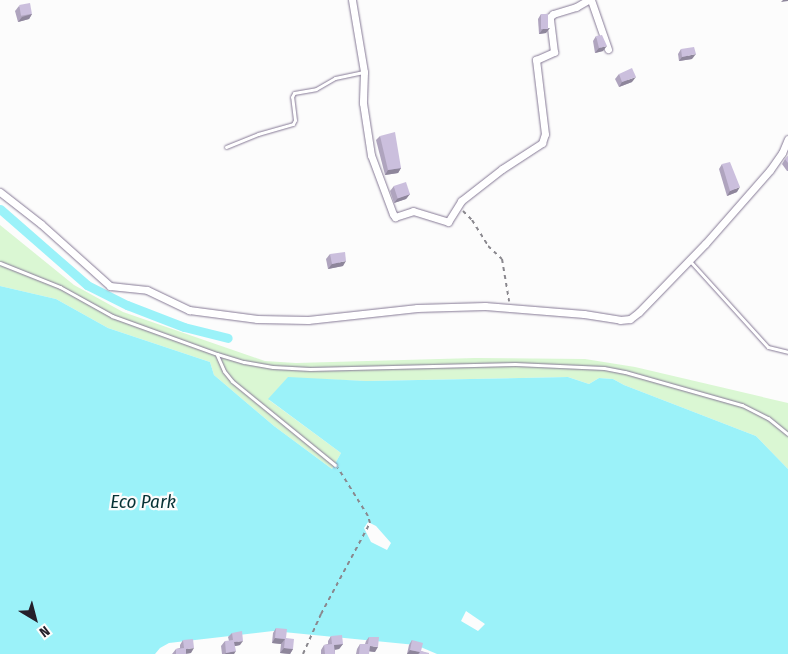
<!DOCTYPE html>
<html>
<head>
<meta charset="utf-8">
<style>
  body { margin:0 }
  #map { position:relative; width:788px; height:654px; overflow:hidden; background:#fcfcfc; font-family:"Fira Sans Condensed",sans-serif }
  div>[style] { position:absolute }
  [style*='--x'] { left:calc(var(--x)*1px); top:calc(var(--y)*1px); width:calc(var(--w)*1px); rotate:calc(var(--a)*1deg) }
  .green>* { inset:0; background:#daf7d3 }
  .water>* { inset:0; background:#9bf2f9 }
  .canal>* { height:9px; margin:-4.5px; padding:0 4.5px; transform-origin:4.5px; border-radius:4.5px; background:#9bf2f9 }
  .path>* { height:2px; margin-top:-1px; transform-origin:0; background:repeating-linear-gradient(90deg,#8a888e 0 4px,transparent 0 8px) }
  .roads { filter:drop-shadow(0 0 1px #857995) drop-shadow(0 0 1px #857995) }
  .lane>* { height:3px; margin:-1.5px; padding:0 1.5px; transform-origin:1.5px; border-radius:1.5px; background:#fff }
  .street>* { height:7px; margin:-3.5px; padding:0 3.5px; transform-origin:3.5px; border-radius:3.5px; background:#fff }
  .wall>* { inset:0; background:#afa4be }
  .shaded-wall>* { inset:0; background:#8e869b }
  .building>* { inset:0; background:#cbbfdd; transform-origin:0 0 }
  span { translate:-50% -50%; white-space:nowrap; text-align:center; line-height:1.15; -webkit-text-stroke:4.5px #fcfcfc; paint-order:stroke }
  .water-label { font-size:19px; color:#063235; font-style:italic }
  .north { position:absolute; left:10px; top:594px; width:50px; height:50px; -webkit-text-stroke:4px #fcfcfc; paint-order:stroke; rotate:143deg; font-size:14px; font-weight:700; line-height:20px; text-align:center; color:#25202b }
  .north::after { content:''; display:block; margin:auto; width:18px; height:22px; background:#25202b; clip-path:polygon(50% 0,100% 100%,50% 72%,0 100%) }
</style>
</head>
<body>
<div id="map">
  <div class="green">
    <i style="clip-path:polygon(0 225px,74px 285px,123px 312px,265px 361px,296px 363px,475px 358px,585px 359px,635px 367px,788px 403px,788px 469px,756px 436px,624px 385px,613px 379px,599px 378px,589px 384px,568px 377px,366px 381px,288px 378px,269px 400px,341px 453px,332px 469px,274px 426px,214px 375px,210px 362px,108px 328px,56px 299px,0 286px)"></i>
  </div>
  <div class="water">
    <i style="clip-path:polygon(evenodd,0 286px,56px 299px,108px 328px,210px 362px,214px 375px,274px 426px,332px 469px,341px 453px,268px 399px,288px 377px,366px 381px,568px 377px,589px 384px,599px 378px,613px 379px,624px 385px,756px 436px,788px 469px,788px 654px,437px 654px,416px 645px,273px 631px,169px 643px,160px 648px,155px 654px,0 654px,0 286px,368px 522px,376px 526px,391px 543px,387px 550px,371px 542px,364px 528px,368px 522px,0 286px,466px 611px,485px 624px,478px 631px,461px 621px,466px 611px)"></i>
  </div>
  <div class="canal">
    <i style="--x:0;--y:209;--w:116;--a:41.1"></i>
    <i style="--x:87;--y:285;--w:45;--a:26.6"></i>
    <i style="--x:127;--y:305;--w:61;--a:21.1"></i>
    <i style="--x:184;--y:327;--w:45;--a:14"></i>
  </div>
  <div class="path">
    <i style="--x:463;--y:211;--w:13;--a:45"></i>
    <i style="--x:472;--y:220;--w:31;--a:58"></i>
    <i style="--x:488;--y:246;--w:19;--a:43"></i>
    <i style="--x:502;--y:259;--w:43;--a:80.5"></i>
    <i style="--x:303;--y:654;--w:44;--a:-65.8"></i>
    <i style="--x:321;--y:614;--w:103;--a:-61.7"></i>
    <i style="--x:370;--y:523;--w:7;--a:-106"></i>
    <i style="--x:368;--y:516;--w:57;--a:-122"></i>
  </div>
  <div class="roads">
    <div class="lane">
      <i style="--x:226;--y:147;--w:35;--a:-22"></i>
      <i style="--x:258;--y:134;--w:36;--a:-16"></i>
      <i style="--x:293;--y:124;--w:4;--a:-63"></i>
      <i style="--x:295;--y:120;--w:23;--a:-97"></i>
      <i style="--x:292;--y:97;--w:4;--a:-63"></i>
      <i style="--x:294;--y:93;--w:22;--a:-10"></i>
      <i style="--x:316;--y:89;--w:22;--a:-30"></i>
      <i style="--x:335;--y:78;--w:29;--a:-12"></i>
      <i style="--x:690;--y:261;--w:116;--a:47.8"></i>
      <i style="--x:768;--y:347;--w:21;--a:14"></i>
      <i style="--x:0;--y:263;--w:65;--a:21.8"></i>
      <i style="--x:60;--y:287;--w:60;--a:29.1"></i>
      <i style="--x:112;--y:316;--w:112;--a:19.9"></i>
      <i style="--x:217;--y:354;--w:28;--a:17"></i>
      <i style="--x:244;--y:362;--w:29;--a:10"></i>
      <i style="--x:273;--y:367;--w:37;--a:3"></i>
      <i style="--x:310;--y:369;--w:205;--a:-1.4"></i>
      <i style="--x:515;--y:364;--w:89;--a:2.6"></i>
      <i style="--x:604;--y:368;--w:21;--a:11"></i>
      <i style="--x:625;--y:372;--w:122;--a:15.8"></i>
      <i style="--x:742;--y:405;--w:29;--a:27"></i>
      <i style="--x:768;--y:418;--w:26;--a:39"></i>
      <i style="--x:217;--y:355;--w:17;--a:66"></i>
      <i style="--x:224;--y:371;--w:13;--a:51"></i>
      <i style="--x:232;--y:381;--w:133;--a:39.2"></i>
    </div>
    <div class="street">
      <i style="--x:352;--y:0;--w:73;--a:80.5"></i>
      <i style="--x:364;--y:72;--w:31;--a:92"></i>
      <i style="--x:363;--y:103;--w:53;--a:81.3"></i>
      <i style="--x:371;--y:155;--w:63;--a:69.6"></i>
      <i style="--x:393;--y:214;--w:4;--a:56"></i>
      <i style="--x:395;--y:217;--w:19;--a:-18"></i>
      <i style="--x:413;--y:211;--w:37;--a:17"></i>
      <i style="--x:448;--y:222;--w:25;--a:-58"></i>
      <i style="--x:461;--y:201;--w:52;--a:-38"></i>
      <i style="--x:502;--y:169;--w:48;--a:-33"></i>
      <i style="--x:542;--y:143;--w:9;--a:-72"></i>
      <i style="--x:545;--y:134;--w:75;--a:-96.9"></i>
      <i style="--x:536;--y:60;--w:20;--a:-24"></i>
      <i style="--x:554;--y:52;--w:35;--a:-97"></i>
      <i style="--x:550;--y:17;--w:4;--a:-45"></i>
      <i style="--x:553;--y:14;--w:24;--a:-17"></i>
      <i style="--x:576;--y:7;--w:14;--a:-30"></i>
      <i style="--x:591;--y:0;--w:52;--a:70.9"></i>
      <i style="--x:0;--y:192;--w:52;--a:38"></i>
      <i style="--x:41;--y:224;--w:93;--a:41.9"></i>
      <i style="--x:110;--y:286;--w:37;--a:6"></i>
      <i style="--x:147;--y:290;--w:47;--a:25.5"></i>
      <i style="--x:189;--y:310;--w:69;--a:7.5"></i>
      <i style="--x:257;--y:319;--w:51;--a:1.1"></i>
      <i style="--x:308;--y:320;--w:110;--a:-6.3"></i>
      <i style="--x:417;--y:308;--w:68;--a:-1.7"></i>
      <i style="--x:485;--y:306;--w:99;--a:4.6"></i>
      <i style="--x:584;--y:314;--w:36;--a:9"></i>
      <i style="--x:620;--y:320;--w:10;--a:-6"></i>
      <i style="--x:630;--y:319;--w:11;--a:-38"></i>
      <i style="--x:639;--y:312;--w:95;--a:-45.9"></i>
      <i style="--x:705;--y:244;--w:98;--a:-48.7"></i>
      <i style="--x:770;--y:170;--w:21;--a:-55"></i>
      <i style="--x:782;--y:153;--w:15;--a:-67"></i>
    </div>
  </div>
  <div class="wall">
    <i style="clip-path:polygon(19px 6px,32px 14px,29px 19px,18px 22px,15px 11px)"></i>
    <i style="clip-path:polygon(541px 14px,546px 33px,539px 34px,538px 19px)"></i>
    <i style="clip-path:polygon(596px 36px,603px 51px,595px 53px,593px 41px)"></i>
    <i style="clip-path:polygon(681px 49px,692px 59px,679px 61px,678px 54px)"></i>
    <i style="clip-path:polygon(619px 74px,632px 82px,619px 87px,615px 79px)"></i>
    <i style="clip-path:polygon(380px 136px,401px 168px,398px 173px,385px 175px,376px 140px)"></i>
    <i style="clip-path:polygon(788px 156px,788px 171px,787px 171px,782px 164px,785px 159px)"></i>
    <i style="clip-path:polygon(722px 164px,737px 192px,727px 196px,719px 169px)"></i>
    <i style="clip-path:polygon(394px 186px,410px 194px,406px 199px,394px 203px,390px 191px)"></i>
    <i style="clip-path:polygon(330px 254px,343px 266px,328px 269px,326px 259px)"></i>
    <i style="clip-path:polygon(276px 628px,286px 638px,293px 649px,290px 654px,280px 653px,281px 644px,272px 643px,273px 633px)"></i>
    <i style="clip-path:polygon(232px 633px,240px 645px,235px 646px,234px 654px,222px 654px,221px 646px,225px 641px,229px 641px,228px 637px)"></i>
    <i style="clip-path:polygon(331px 636px,343px 644px,339px 649px,335px 650px,335px 654px,321px 654px,321px 650px,324px 645px,328px 644px,328px 641px)"></i>
    <i style="clip-path:polygon(369px 637px,375px 652px,369px 651px,369px 654px,356px 654px,357px 649px,360px 644px,365px 644px,366px 641px)"></i>
    <i style="clip-path:polygon(183px 640px,191px 653px,186px 654px,172px 654px,176px 649px,180px 648px,180px 645px)"></i>
    <i style="clip-path:polygon(412px 640px,421px 651px,429px 654px,407px 654px,409px 645px)"></i>
  </div>
  <div class="shaded-wall">
    <i style="clip-path:polygon(783px 0,788px 0,788px 1px,781px 2px)"></i>
    <i style="clip-path:polygon(32px 14px,29px 19px,18px 22px,22px 17px)"></i>
    <i style="clip-path:polygon(550px 28px,546px 33px,539px 34px,543px 29px)"></i>
    <i style="clip-path:polygon(607px 46px,603px 51px,595px 53px,599px 48px)"></i>
    <i style="clip-path:polygon(696px 54px,692px 59px,679px 61px,682px 57px)"></i>
    <i style="clip-path:polygon(636px 77px,632px 82px,619px 87px,622px 82px)"></i>
    <i style="clip-path:polygon(401px 168px,398px 173px,385px 175px,388px 170px)"></i>
    <i style="clip-path:polygon(740px 187px,737px 192px,727px 196px,730px 191px)"></i>
    <i style="clip-path:polygon(410px 194px,406px 199px,394px 203px,398px 198px)"></i>
    <i style="clip-path:polygon(346px 261px,343px 266px,328px 269px,332px 264px)"></i>
    <i style="clip-path:polygon(275px 638px,285px 639px,281px 644px,272px 643px)"></i>
    <i style="clip-path:polygon(243px 641px,240px 645px,231px 647px,234px 642px)"></i>
    <i style="clip-path:polygon(343px 644px,339px 649px,331px 650px,334px 645px)"></i>
    <i style="clip-path:polygon(370px 646px,378px 647px,375px 652px,366px 651px)"></i>
    <i style="clip-path:polygon(194px 648px,191px 653px,182px 654px,186px 649px)"></i>
    <i style="clip-path:polygon(284px 648px,293px 649px,290px 654px,280px 653px)"></i>
    <i style="clip-path:polygon(410px 650px,420px 652px,418px 654px,407px 654px)"></i>
    <i style="clip-path:polygon(236px 651px,234px 654px,225px 654px,226px 653px)"></i>
  </div>
  <div class="building">
    <i style="left:30px;top:3px;width:11px;height:11px;rotate:80deg"></i>
    <i style="left:541px;top:14px;width:7px;height:15px"></i>
    <i style="clip-path:polygon(602px 35px,607px 46px,599px 48px,596px 36px)"></i>
    <i style="clip-path:polygon(694px 47px,696px 54px,682px 57px,681px 49px)"></i>
    <i style="clip-path:polygon(632px 68px,636px 77px,622px 82px,619px 74px)"></i>
    <i style="clip-path:polygon(395px 132px,401px 168px,388px 170px,380px 136px)"></i>
    <i style="clip-path:polygon(788px 156px,788px 163px,785px 159px)"></i>
    <i style="clip-path:polygon(730px 162px,740px 187px,730px 191px,722px 164px)"></i>
    <i style="left:406px;top:182px;width:13px;height:13px;rotate:72deg"></i>
    <i style="clip-path:polygon(345px 252px,346px 261px,332px 264px,330px 254px)"></i>
    <i style="clip-path:polygon(276px 628px,287px 629px,286px 638px,294px 639px,293px 649px,284px 648px,285px 639px,275px 638px)"></i>
    <i style="clip-path:polygon(242px 631px,243px 641px,234px 642px,236px 651px,226px 653px,225px 641px,233px 640px,232px 633px)"></i>
    <i style="clip-path:polygon(342px 635px,343px 644px,334px 645px,335px 654px,325px 654px,324px 645px,332px 644px,331px 636px)"></i>
    <i style="clip-path:polygon(369px 637px,379px 637px,378px 647px,370px 646px,369px 654px,359px 654px,360px 644px,368px 644px)"></i>
    <i style="clip-path:polygon(193px 639px,194px 648px,186px 649px,186px 654px,176px 654px,176px 649px,184px 648px,183px 640px)"></i>
    <i style="clip-path:polygon(412px 640px,423px 643px,421px 651px,429px 653px,429px 654px,419px 654px,420px 652px,410px 650px)"></i>
  </div>
  <div class="water-label">
    <span style="left:143px;top:502px">Eco Park</span>
  </div>
  <div class="north">N</div>
</div>
</body>
</html>
